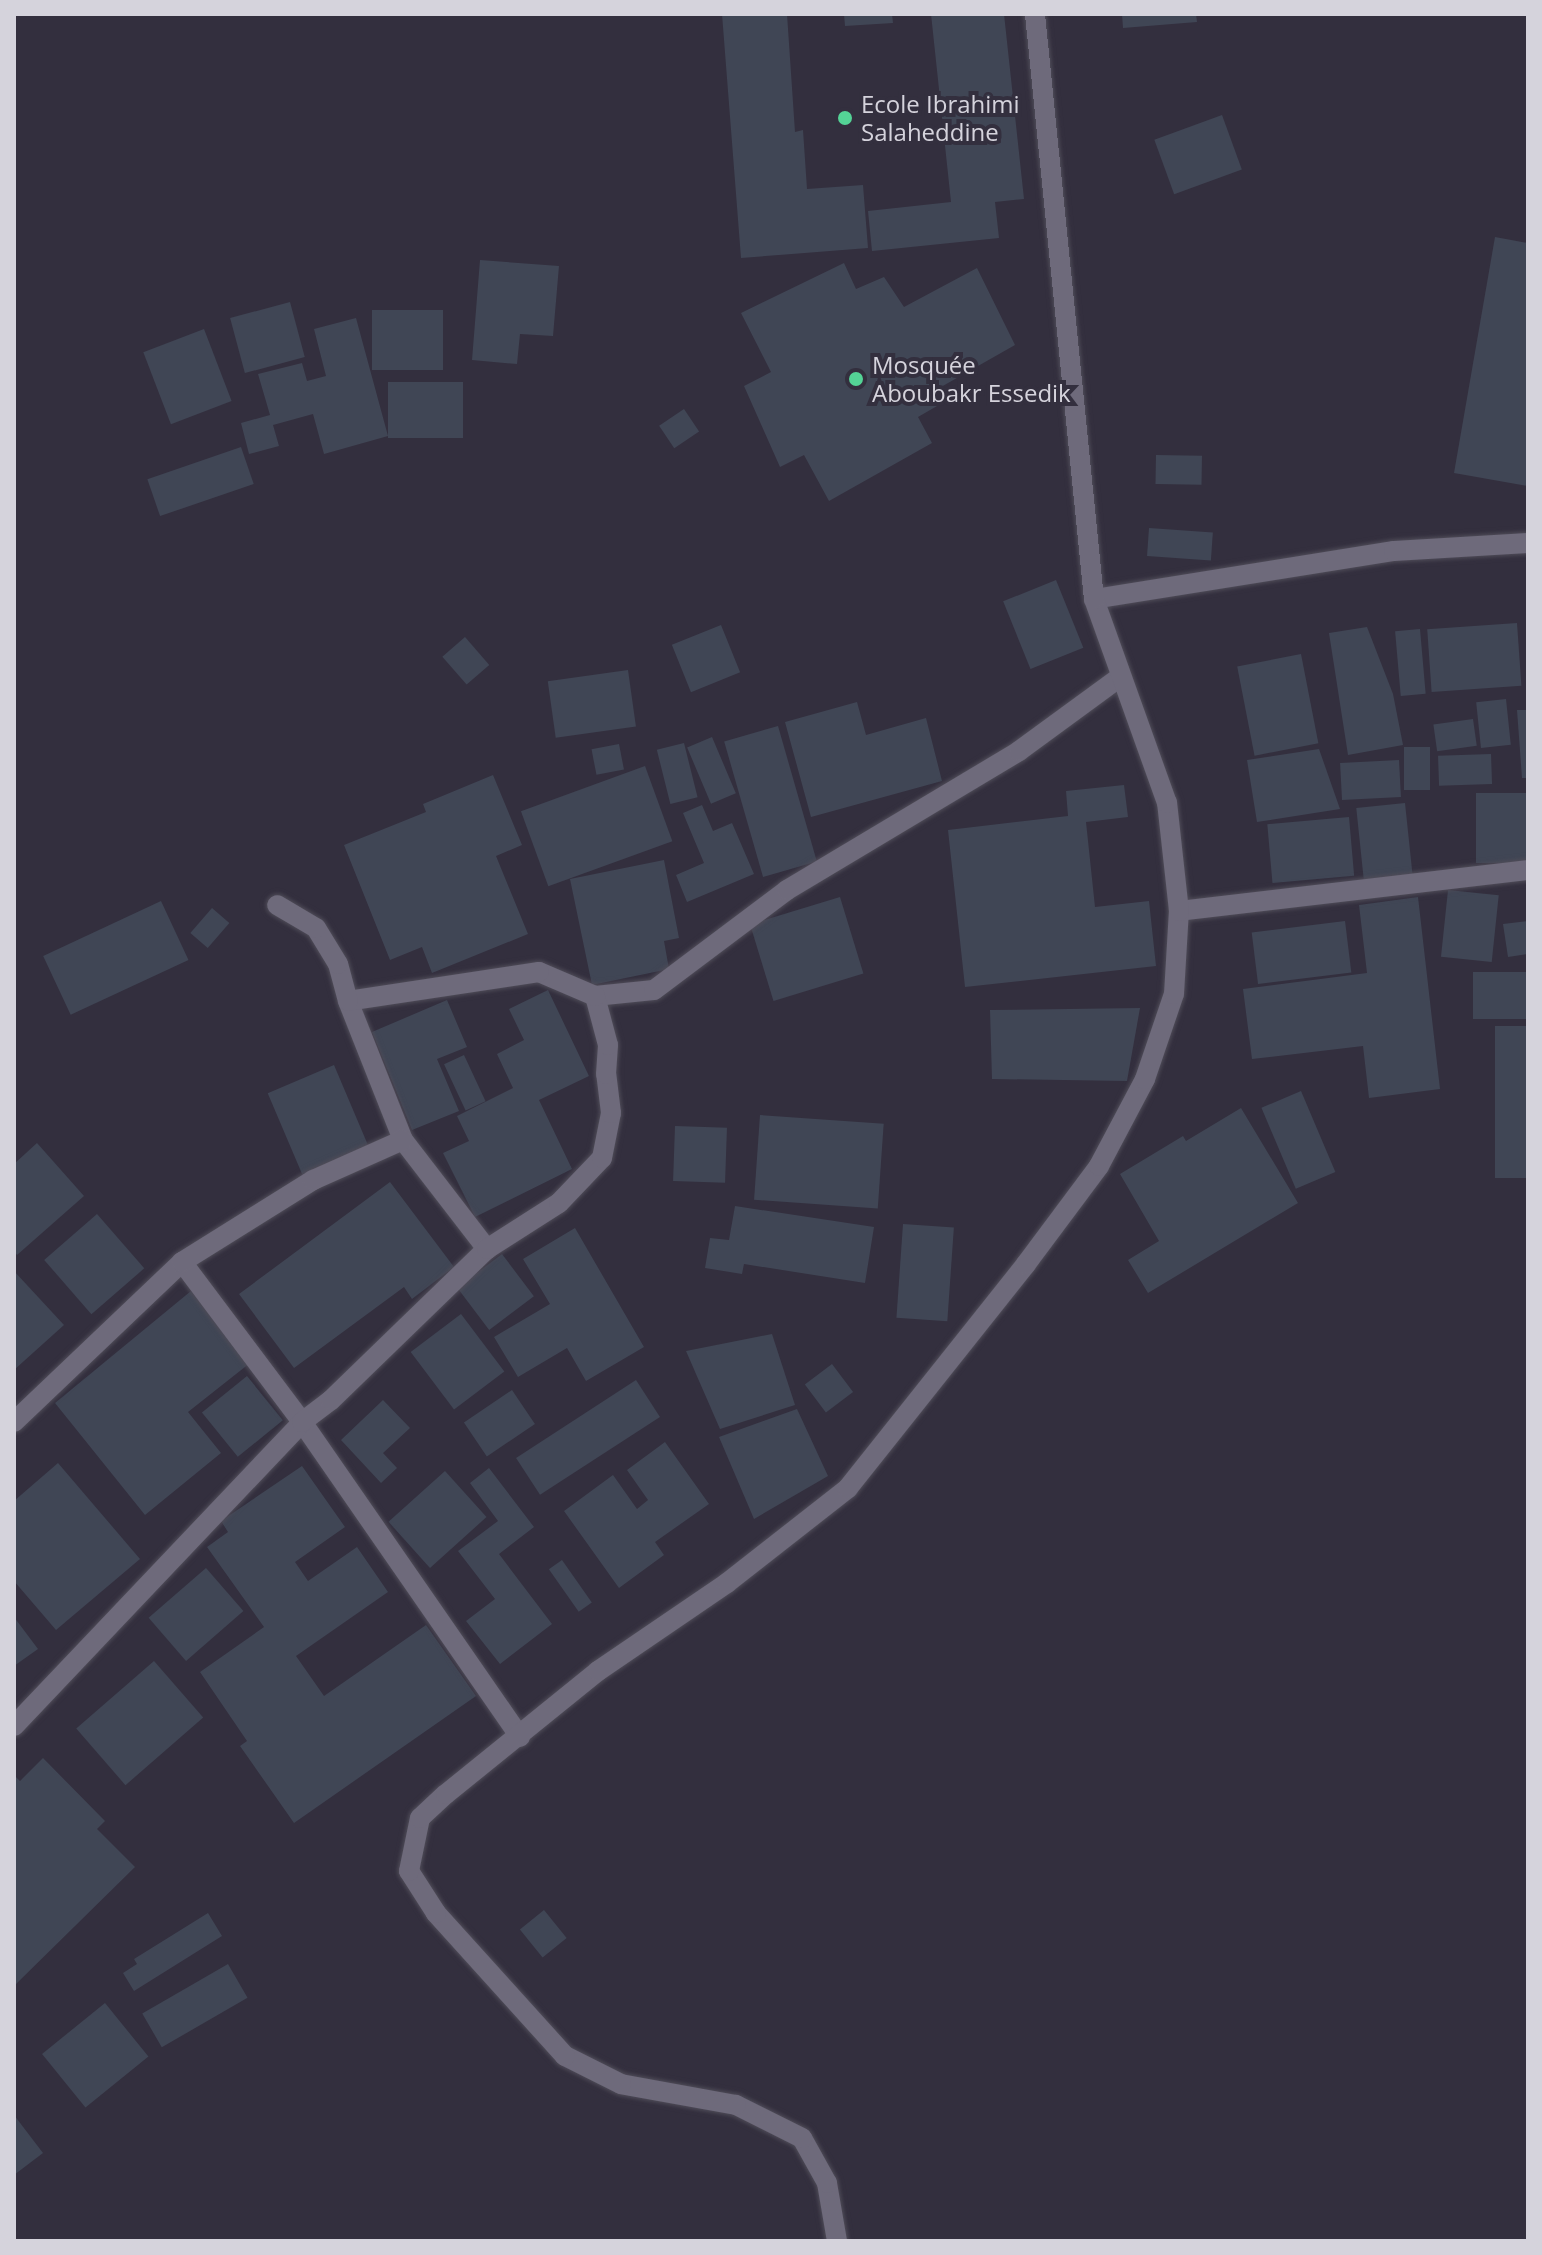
<!DOCTYPE html>
<html>
<head>
<meta charset="utf-8">
<style>
  body { margin:0 }
  #map { position:relative; width:1542px; height:2255px; overflow:hidden; background:#332f3e; font-family:"Open Sans",sans-serif }
  div>[style] { position:absolute }
  [style*='--x'] { left:calc(var(--x)*1px); top:calc(var(--y)*1px); width:calc(var(--w)*1px); rotate:calc(var(--a)*1deg) }
  .building>* { inset:0; background:#404655; transform-origin:0 0 }
  .roads { filter:drop-shadow(0 0 2px #4f4c58) drop-shadow(0 0 2px #4f4c58) }
  .street>* { height:20px; margin:-10px; padding:0 10px; transform-origin:10px; border-radius:10px; background:#6e6a7b }
  .dots>* { width:22px; height:22px; translate:-50% -50%; box-sizing:border-box; border:4px solid #332f3e; border-radius:50% }
  span { translate:-50% -50%; white-space:nowrap; text-align:center; line-height:1.15; -webkit-text-stroke:8px #332f3e; paint-order:stroke }
  .poi-label { font-size:24px; color:#d5d3dc }
  .left { translate:0 -50%; text-align:left }
  .frame { position:absolute; inset:0; border:16px solid #d5d3dc; pointer-events:none }
</style>
</head>
<body>
<div id="map">
  <div class="building">
    <i style="clip-path:polygon(722px 14px,787px 14px,795px 132px,803px 130px,807px 189px,863px 185px,868px 248px,741px 258px)"></i>
    <i style="clip-path:polygon(844px 14px,892px 14px,893px 23px,845px 26px)"></i>
    <i style="clip-path:polygon(931px 14px,1004px 14px,1024px 199px,995px 202px,999px 238px,872px 251px,868px 211px,951px 202px)"></i>
    <i style="clip-path:polygon(1122px 14px,1196px 14px,1197px 22px,1123px 28px)"></i>
    <i style="left:1222px;top:115px;width:58px;height:72px;rotate:70deg"></i>
    <i style="clip-path:polygon(1495px 237px,1528px 243px,1528px 486px,1454px 473px)"></i>
    <i style="clip-path:polygon(480px 260px,559px 266px,553px 336px,520px 334px,517px 364px,472px 360px)"></i>
    <i style="clip-path:polygon(844px 263px,856px 289px,884px 277px,904px 307px,977px 268px,1015px 345px,941px 387px,944px 402px,918px 417px,932px 443px,829px 501px,804px 455px,780px 467px,744px 386px,771px 372px,741px 313px)"></i>
    <i style="left:290px;top:302px;width:57px;height:62px;rotate:75deg"></i>
    <i style="left:443px;top:310px;width:60px;height:71px;rotate:90deg"></i>
    <i style="clip-path:polygon(356px 318px,388px 436px,324px 454px,313px 414px,273px 425px,279px 446px,249px 454px,241px 423px,270px 415px,258px 374px,302px 363px,307px 381px,326px 376px,314px 329px)"></i>
    <i style="left:204px;top:329px;width:77px;height:65px;rotate:69deg"></i>
    <i style="left:388px;top:382px;width:75px;height:56px"></i>
    <i style="left:684px;top:409px;width:27px;height:30px;rotate:56deg"></i>
    <i style="left:241px;top:447px;width:39px;height:99px;rotate:71deg"></i>
    <i style="left:1156px;top:455px;width:46px;height:29px;rotate:1deg"></i>
    <i style="left:1149px;top:528px;width:64px;height:28px;rotate:4deg"></i>
    <i style="left:1056px;top:580px;width:73px;height:57px;rotate:68deg"></i>
    <i style="left:1517px;top:623px;width:63px;height:90px;rotate:86deg"></i>
    <i style="left:721px;top:625px;width:51px;height:53px;rotate:68deg"></i>
    <i style="clip-path:polygon(1367px 627px,1393px 694px,1403px 745px,1348px 755px,1329px 633px)"></i>
    <i style="left:1420px;top:629px;width:65px;height:25px;rotate:85deg"></i>
    <i style="left:465px;top:637px;width:37px;height:30px;rotate:49deg"></i>
    <i style="left:1301px;top:654px;width:91px;height:65px;rotate:79deg"></i>
    <i style="left:628px;top:670px;width:57px;height:81px;rotate:82deg"></i>
    <i style="left:1506px;top:699px;width:46px;height:30px;rotate:84deg"></i>
    <i style="clip-path:polygon(857px 702px,866px 735px,926px 718px,942px 781px,811px 817px,785px 722px)"></i>
    <i style="clip-path:polygon(1517px 710px,1528px 710px,1528px 778px,1522px 778px)"></i>
    <i style="left:1473px;top:719px;width:27px;height:40px;rotate:82deg"></i>
    <i style="left:778px;top:726px;width:141px;height:56px;rotate:74deg"></i>
    <i style="left:712px;top:737px;width:61px;height:27px;rotate:67deg"></i>
    <i style="left:684px;top:743px;width:56px;height:28px;rotate:76deg"></i>
    <i style="left:619px;top:744px;width:26px;height:28px;rotate:79deg"></i>
    <i style="left:1404px;top:747px;width:26px;height:43px"></i>
    <i style="clip-path:polygon(1319px 749px,1340px 809px,1257px 822px,1247px 760px)"></i>
    <i style="left:1491px;top:754px;width:30px;height:53px;rotate:88deg"></i>
    <i style="left:1399px;top:760px;width:37px;height:59px;rotate:87deg"></i>
    <i style="left:645px;top:766px;width:80px;height:132px;rotate:70deg"></i>
    <i style="clip-path:polygon(493px 775px,522px 845px,496px 856px,528px 934px,432px 973px,422px 947px,390px 960px,344px 845px,426px 812px,423px 804px)"></i>
    <i style="clip-path:polygon(1124px 785px,1128px 817px,1086px 822px,1095px 907px,1149px 901px,1156px 966px,965px 987px,948px 830px,1068px 816px,1066px 791px)"></i>
    <i style="left:1528px;top:793px;width:70px;height:52px;rotate:90deg"></i>
    <i style="left:1405px;top:803px;width:72px;height:49px;rotate:84deg"></i>
    <i style="clip-path:polygon(702px 805px,713px 831px,732px 823px,754px 874px,687px 902px,676px 875px,704px 863px,683px 813px)"></i>
    <i style="left:1349px;top:817px;width:59px;height:82px;rotate:85deg"></i>
    <i style="clip-path:polygon(664px 860px,679px 938px,664px 941px,669px 969px,592px 985px,570px 879px)"></i>
    <i style="left:1448px;top:890px;width:51px;height:67px;rotate:6deg"></i>
    <i style="left:840px;top:897px;width:80px;height:94px;rotate:73deg"></i>
    <i style="clip-path:polygon(1418px 897px,1440px 1089px,1369px 1098px,1363px 1046px,1252px 1059px,1243px 989px,1367px 973px,1359px 905px)"></i>
    <i style="left:161px;top:901px;width:65px;height:130px;rotate:65deg"></i>
    <i style="left:212px;top:908px;width:23px;height:33px;rotate:41deg"></i>
    <i style="left:1345px;top:921px;width:52px;height:94px;rotate:83deg"></i>
    <i style="clip-path:polygon(1528px 921px,1528px 954px,1508px 957px,1503px 924px)"></i>
    <i style="left:1528px;top:972px;width:47px;height:55px;rotate:90deg"></i>
    <i style="clip-path:polygon(548px 990px,589px 1076px,539px 1100px,572px 1169px,475px 1217px,443px 1153px,469px 1141px,457px 1116px,513px 1088px,497px 1054px,524px 1040px,509px 1009px)"></i>
    <i style="clip-path:polygon(447px 1000px,467px 1047px,437px 1059px,459px 1111px,412px 1130px,372px 1032px)"></i>
    <i style="clip-path:polygon(1140px 1008px,1127px 1081px,992px 1079px,990px 1010px)"></i>
    <i style="left:1495px;top:1026px;width:33px;height:152px"></i>
    <i style="left:464px;top:1055px;width:51px;height:22px;rotate:65deg"></i>
    <i style="left:334px;top:1065px;width:95px;height:72px;rotate:67deg"></i>
    <i style="left:1301px;top:1091px;width:88px;height:43px;rotate:67deg"></i>
    <i style="clip-path:polygon(1241px 1108px,1298px 1203px,1148px 1293px,1128px 1260px,1159px 1241px,1120px 1174px,1183px 1136px,1186px 1141px)"></i>
    <i style="left:760px;top:1115px;width:124px;height:85px;rotate:4deg"></i>
    <i style="left:675px;top:1126px;width:52px;height:55px;rotate:2deg"></i>
    <i style="clip-path:polygon(37px 1143px,84px 1196px,17px 1255px,14px 1251px,14px 1164px)"></i>
    <i style="clip-path:polygon(390px 1182px,454px 1267px,412px 1299px,404px 1287px,294px 1368px,239px 1294px)"></i>
    <i style="clip-path:polygon(735px 1206px,874px 1227px,865px 1283px,744px 1264px,742px 1274px,705px 1268px,710px 1238px,729px 1240px)"></i>
    <i style="left:97px;top:1214px;width:72px;height:70px;rotate:49deg"></i>
    <i style="left:903px;top:1224px;width:51px;height:94px;rotate:4deg"></i>
    <i style="clip-path:polygon(575px 1228px,644px 1347px,586px 1381px,567px 1348px,518px 1377px,494px 1337px,550px 1304px,523px 1259px)"></i>
    <i style="left:502px;top:1254px;width:53px;height:56px;rotate:53deg"></i>
    <i style="clip-path:polygon(14px 1271px,64px 1325px,14px 1370px)"></i>
    <i style="clip-path:polygon(191px 1291px,250px 1363px,188px 1412px,221px 1453px,145px 1515px,55px 1403px)"></i>
    <i style="left:461px;top:1314px;width:72px;height:63px;rotate:53deg"></i>
    <i style="clip-path:polygon(772px 1334px,795px 1405px,720px 1429px,686px 1351px)"></i>
    <i style="left:832px;top:1364px;width:35px;height:34px;rotate:53deg"></i>
    <i style="left:247px;top:1376px;width:57px;height:58px;rotate:51deg"></i>
    <i style="left:636px;top:1380px;width:44px;height:143px;rotate:57deg"></i>
    <i style="left:512px;top:1390px;width:41px;height:58px;rotate:56deg"></i>
    <i style="clip-path:polygon(383px 1400px,410px 1428px,383px 1453px,397px 1468px,381px 1483px,341px 1440px)"></i>
    <i style="clip-path:polygon(797px 1409px,828px 1476px,754px 1519px,719px 1437px)"></i>
    <i style="clip-path:polygon(665px 1442px,709px 1504px,655px 1542px,664px 1555px,619px 1588px,564px 1511px,613px 1475px,637px 1509px,648px 1500px,627px 1470px)"></i>
    <i style="clip-path:polygon(58px 1463px,140px 1559px,56px 1630px,14px 1581px,14px 1501px)"></i>
    <i style="clip-path:polygon(302px 1466px,345px 1527px,295px 1562px,308px 1581px,357px 1547px,388px 1592px,296px 1656px,324px 1696px,426px 1625px,476px 1696px,294px 1823px,240px 1746px,247px 1741px,200px 1672px,264px 1627px,207px 1547px,228px 1532px,221px 1521px)"></i>
    <i style="clip-path:polygon(489px 1468px,534px 1527px,499px 1554px,552px 1624px,500px 1664px,466px 1621px,495px 1599px,458px 1551px,498px 1521px,470px 1483px)"></i>
    <i style="left:445px;top:1471px;width:62px;height:76px;rotate:48deg"></i>
    <i style="left:562px;top:1560px;width:52px;height:16px;rotate:55deg"></i>
    <i style="left:206px;top:1568px;width:57px;height:76px;rotate:49deg"></i>
    <i style="clip-path:polygon(14px 1617px,38px 1649px,14px 1666px)"></i>
    <i style="left:154px;top:1661px;width:75px;height:103px;rotate:49deg"></i>
    <i style="clip-path:polygon(43px 1758px,105px 1821px,97px 1829px,135px 1867px,14px 1986px,14px 1775px,20px 1781px)"></i>
    <i style="left:544px;top:1910px;width:36px;height:31px;rotate:51deg"></i>
    <i style="clip-path:polygon(208px 1913px,222px 1936px,134px 1991px,123px 1973px,137px 1964px,134px 1959px)"></i>
    <i style="left:228px;top:1964px;width:39px;height:99px;rotate:60deg"></i>
    <i style="left:105px;top:2003px;width:69px;height:81px;rotate:51deg"></i>
    <i style="clip-path:polygon(14px 2115px,43px 2153px,14px 2175px)"></i>
  </div>
  <div class="roads">
    <div class="street">
      <i style="--x:1094;--y:599;--w:304;--a:-9.1"></i>
      <i style="--x:1394;--y:551;--w:134;--a:-3.4"></i>
      <i style="--x:1179;--y:911;--w:351;--a:-6.7"></i>
      <i style="--x:595;--y:996;--w:59;--a:-5.8"></i>
      <i style="--x:654;--y:990;--w:166;--a:-36.9"></i>
      <i style="--x:787;--y:890;--w:270;--a:-30.9"></i>
      <i style="--x:1019;--y:751;--w:125;--a:-36.2"></i>
      <i style="--x:348;--y:1001;--w:149;--a:68.4"></i>
      <i style="--x:403;--y:1140;--w:138;--a:52.4"></i>
      <i style="--x:182;--y:1262;--w:200;--a:53.1"></i>
      <i style="--x:302;--y:1422;--w:383;--a:55.3"></i>
      <i style="--x:14;--y:1422;--w:232;--a:-43.6"></i>
      <i style="--x:182;--y:1262;--w:155;--a:-32"></i>
      <i style="--x:313;--y:1180;--w:98;--a:-24"></i>
      <i style="--x:14;--y:1726;--w:419;--a:-46.5"></i>
      <i style="--x:302;--y:1422;--w:36;--a:-37"></i>
      <i style="--x:331;--y:1400;--w:217;--a:-44.1"></i>
      <i style="--x:487;--y:1249;--w:85;--a:-32.6"></i>
      <i style="--x:559;--y:1203;--w:62;--a:-46.3"></i>
      <i style="--x:602;--y:1158;--w:46;--a:-78.7"></i>
      <i style="--x:611;--y:1113;--w:39;--a:-97"></i>
      <i style="--x:606;--y:1074;--w:29;--a:-86"></i>
      <i style="--x:608;--y:1045;--w:51;--a:-104.9"></i>
      <i style="--x:595;--y:996;--w:61;--a:-156.8"></i>
      <i style="--x:539;--y:972;--w:193;--a:171.4"></i>
      <i style="--x:348;--y:1001;--w:38;--a:-105"></i>
      <i style="--x:338;--y:964;--w:42;--a:-121.4"></i>
      <i style="--x:316;--y:928;--w:45;--a:-149.5"></i>
      <i style="--x:837;--y:2241;--w:59;--a:-99.8"></i>
      <i style="--x:827;--y:2183;--w:51;--a:-119.1"></i>
      <i style="--x:802;--y:2138;--w:74;--a:-153.4"></i>
      <i style="--x:736;--y:2105;--w:117;--a:-169.7"></i>
      <i style="--x:621;--y:2084;--w:63;--a:-153.4"></i>
      <i style="--x:565;--y:2056;--w:193;--a:-132.1"></i>
      <i style="--x:436;--y:1913;--w:50;--a:-122.7"></i>
      <i style="--x:409;--y:1871;--w:54;--a:-78.3"></i>
      <i style="--x:420;--y:1818;--w:35;--a:-43"></i>
      <i style="--x:446;--y:1794;--w:196;--a:-39"></i>
      <i style="--x:598;--y:1671;--w:156;--a:-34.3"></i>
      <i style="--x:727;--y:1583;--w:154;--a:-38.1"></i>
      <i style="--x:848;--y:1488;--w:286;--a:-51.5"></i>
      <i style="--x:1026;--y:1264;--w:122;--a:-53.3"></i>
      <i style="--x:1099;--y:1166;--w:98;--a:-62.1"></i>
      <i style="--x:1145;--y:1079;--w:90;--a:-71.2"></i>
      <i style="--x:1174;--y:994;--w:83;--a:-86.6"></i>
      <i style="--x:1179;--y:911;--w:109;--a:-96.3"></i>
      <i style="--x:1167;--y:803;--w:217;--a:-109.7"></i>
      <i style="--x:1094;--y:599;--w:588;--a:-95.76"></i>
    </div>
  </div>
  <div class="dots">
    <i style="left:845px;top:118px;background:#54d396"></i>
    <i style="left:856px;top:379px;background:#54d396"></i>
  </div>
  <div class="poi-label">
    <span class="left" style="left:861px;top:118px">Ecole Ibrahimi<br>Salaheddine</span>
    <span class="left" style="left:872px;top:379px">Mosquée<br>Aboubakr Essedik</span>
  </div>
  <div class="frame"></div>
</div>
</body>
</html>
